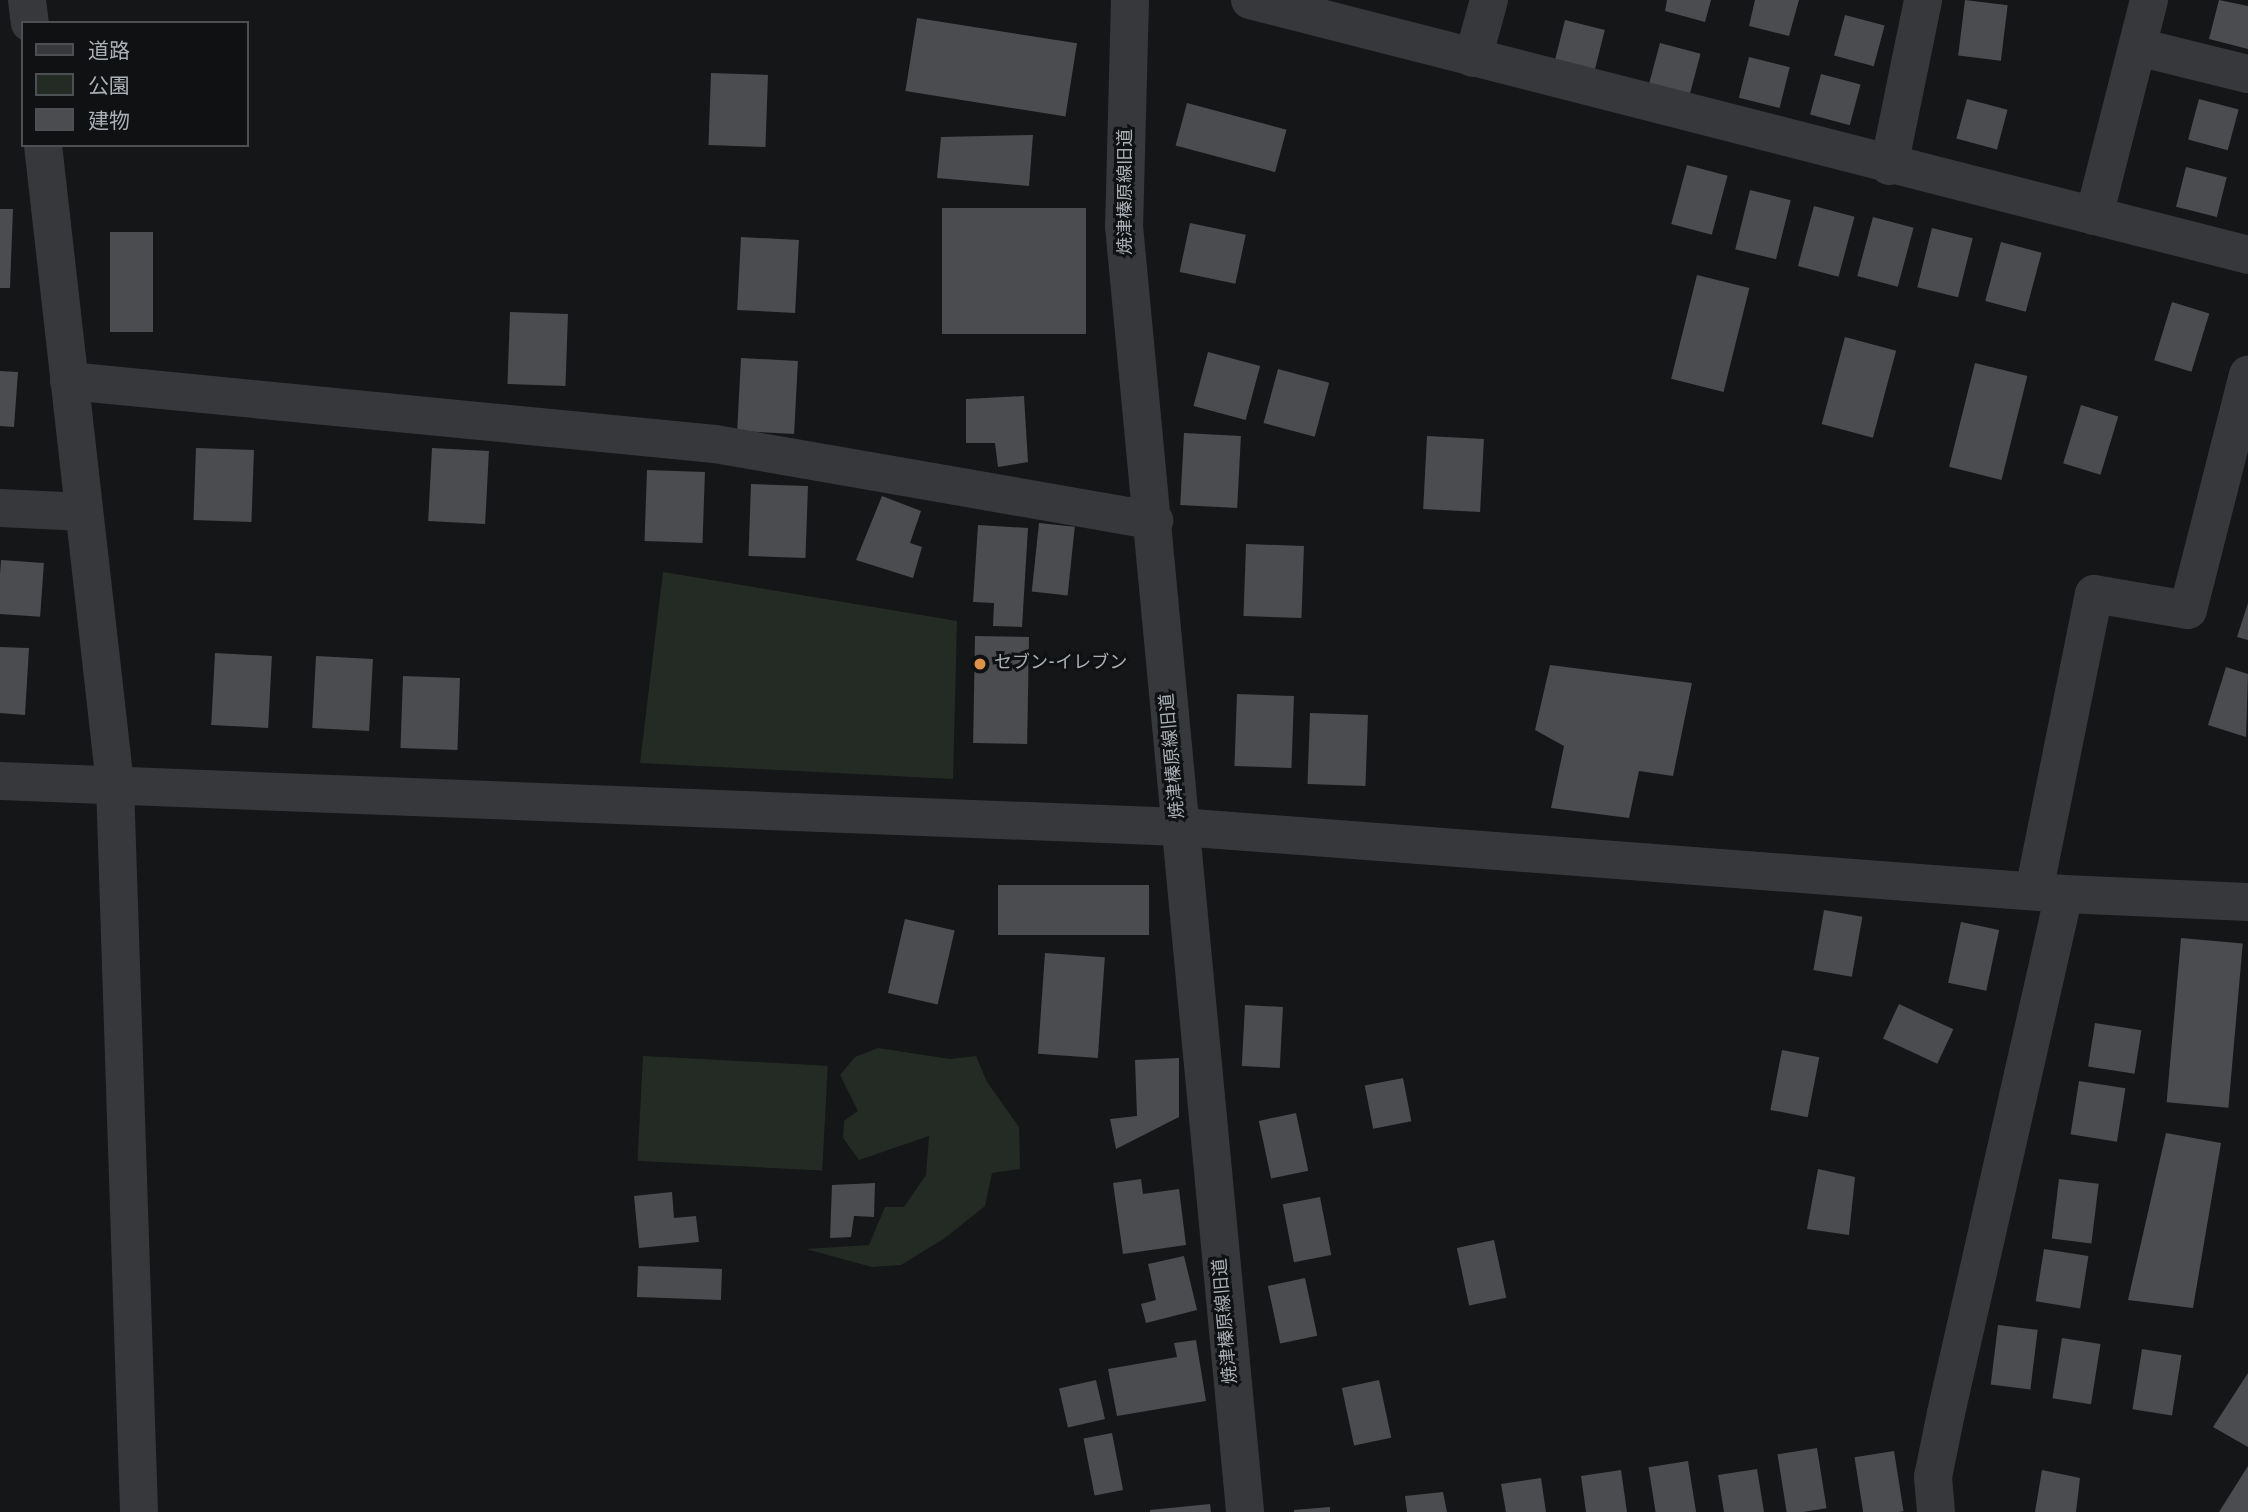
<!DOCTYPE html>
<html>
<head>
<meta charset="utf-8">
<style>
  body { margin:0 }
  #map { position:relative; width:2248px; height:1512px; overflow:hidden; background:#151617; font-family:Overpass,"Noto Sans JP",sans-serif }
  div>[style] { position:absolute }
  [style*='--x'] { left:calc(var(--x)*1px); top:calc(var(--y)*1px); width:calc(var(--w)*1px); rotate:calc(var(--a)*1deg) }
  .green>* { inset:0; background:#242b24; transform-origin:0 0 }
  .building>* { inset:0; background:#4a4c4f; transform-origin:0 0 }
  .minor>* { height:38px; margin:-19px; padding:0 19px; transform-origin:19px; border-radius:19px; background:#37383b }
  .dots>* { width:19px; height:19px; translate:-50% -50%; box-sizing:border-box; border:4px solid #101112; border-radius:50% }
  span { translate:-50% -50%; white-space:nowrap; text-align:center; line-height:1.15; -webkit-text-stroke:6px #101112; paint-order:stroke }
  .street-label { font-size:18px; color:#a9afb5 }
  .poi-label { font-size:18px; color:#a9afb5 }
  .left { translate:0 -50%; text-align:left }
  .legend { position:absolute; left:21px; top:21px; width:228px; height:126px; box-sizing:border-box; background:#101112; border:2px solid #4d5053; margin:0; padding:9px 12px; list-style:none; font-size:21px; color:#a9afb5 }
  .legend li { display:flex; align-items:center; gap:14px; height:35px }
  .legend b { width:35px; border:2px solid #4d5053 }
</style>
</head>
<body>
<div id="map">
  <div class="green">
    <i style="clip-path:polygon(663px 572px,957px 621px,953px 779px,640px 763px)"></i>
    <i style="clip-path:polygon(878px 1048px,950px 1059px,976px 1056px,987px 1082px,1019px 1127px,1020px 1169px,992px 1173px,985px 1206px,945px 1238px,901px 1265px,872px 1267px,806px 1249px,869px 1245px,885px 1207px,904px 1207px,926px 1175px,929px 1136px,859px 1160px,843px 1138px,844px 1121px,858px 1111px,840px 1075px,855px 1057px)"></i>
    <i style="left:643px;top:1056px;width:185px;height:105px;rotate:3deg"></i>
  </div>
  <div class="building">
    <i style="clip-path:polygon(1667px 0,1711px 0,1705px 22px,1665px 11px)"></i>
    <i style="clip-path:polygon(1755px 0,1799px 0,1789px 36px,1749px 26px)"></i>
    <i style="left:1965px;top:0;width:43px;height:56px;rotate:7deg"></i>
    <i style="clip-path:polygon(2219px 0,2248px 6px,2248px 49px,2209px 39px)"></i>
    <i style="left:1845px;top:15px;width:41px;height:42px;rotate:15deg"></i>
    <i style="left:917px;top:18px;width:162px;height:74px;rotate:9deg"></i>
    <i style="left:1565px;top:20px;width:41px;height:41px;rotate:14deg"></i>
    <i style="left:1660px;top:43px;width:42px;height:42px;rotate:15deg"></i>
    <i style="left:1749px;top:57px;width:42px;height:42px;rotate:14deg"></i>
    <i style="left:711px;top:73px;width:57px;height:72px;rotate:2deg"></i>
    <i style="left:1821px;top:74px;width:41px;height:42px;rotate:15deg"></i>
    <i style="left:1967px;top:99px;width:42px;height:41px;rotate:15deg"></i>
    <i style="left:2199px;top:99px;width:41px;height:42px;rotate:15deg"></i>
    <i style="left:1187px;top:103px;width:103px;height:44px;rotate:15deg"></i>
    <i style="clip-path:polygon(1033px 135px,1029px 186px,937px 178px,941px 137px)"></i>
    <i style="left:1687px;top:165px;width:42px;height:61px;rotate:15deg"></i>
    <i style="left:2186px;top:167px;width:42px;height:41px;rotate:14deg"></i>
    <i style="left:1750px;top:190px;width:42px;height:61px;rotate:14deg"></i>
    <i style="left:1814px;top:206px;width:42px;height:62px;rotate:15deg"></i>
    <i style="left:1086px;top:208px;width:126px;height:144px;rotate:90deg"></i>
    <i style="clip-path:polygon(0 209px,13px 209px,10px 288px,0 288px)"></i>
    <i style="left:1873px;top:217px;width:42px;height:61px;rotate:15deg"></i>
    <i style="left:1190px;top:223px;width:57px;height:50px;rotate:12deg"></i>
    <i style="left:1932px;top:228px;width:42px;height:61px;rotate:14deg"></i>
    <i style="left:110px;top:232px;width:43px;height:100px"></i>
    <i style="left:741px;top:237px;width:58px;height:73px;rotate:3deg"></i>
    <i style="left:2001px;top:242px;width:42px;height:61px;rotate:15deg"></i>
    <i style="left:1697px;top:275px;width:54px;height:107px;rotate:14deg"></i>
    <i style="left:2172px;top:302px;width:39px;height:61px;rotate:17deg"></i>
    <i style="left:510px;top:312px;width:58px;height:72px;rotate:2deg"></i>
    <i style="left:1845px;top:337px;width:53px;height:90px;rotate:15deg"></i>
    <i style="left:1208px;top:352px;width:54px;height:56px;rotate:15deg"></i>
    <i style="left:741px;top:358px;width:57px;height:73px;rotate:3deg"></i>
    <i style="left:1975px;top:363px;width:54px;height:107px;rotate:14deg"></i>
    <i style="left:1278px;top:369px;width:53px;height:56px;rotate:15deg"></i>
    <i style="clip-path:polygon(0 371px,18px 372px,14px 427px,0 426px)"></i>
    <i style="clip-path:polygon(1024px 396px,1028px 462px,998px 467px,995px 443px,966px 443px,966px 399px)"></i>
    <i style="left:2081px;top:405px;width:39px;height:61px;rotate:17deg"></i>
    <i style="left:1184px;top:433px;width:57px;height:72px;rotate:3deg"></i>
    <i style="left:1427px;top:436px;width:57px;height:73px;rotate:3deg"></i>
    <i style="left:196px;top:448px;width:58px;height:72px;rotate:2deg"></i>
    <i style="left:432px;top:448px;width:57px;height:73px;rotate:3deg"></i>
    <i style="left:647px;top:470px;width:58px;height:71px;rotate:2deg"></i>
    <i style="left:751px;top:484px;width:57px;height:72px;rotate:2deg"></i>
    <i style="clip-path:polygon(882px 496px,921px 511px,910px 543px,922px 547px,913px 578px,856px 560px)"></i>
    <i style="left:1039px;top:523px;width:36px;height:69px;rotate:6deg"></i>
    <i style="clip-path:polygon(978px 525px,1028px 528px,1022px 627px,993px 626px,994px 603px,973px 602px)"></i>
    <i style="left:1246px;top:544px;width:58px;height:72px;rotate:2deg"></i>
    <i style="left:1px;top:560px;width:43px;height:54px;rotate:4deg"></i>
    <i style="clip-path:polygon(2248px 603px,2248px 640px,2237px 637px)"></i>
    <i style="left:975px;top:636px;width:54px;height:107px;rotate:1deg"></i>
    <i style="clip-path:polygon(0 647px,29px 648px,25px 715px,0 713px)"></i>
    <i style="left:215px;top:653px;width:57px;height:72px;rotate:3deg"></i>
    <i style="left:316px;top:656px;width:57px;height:72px;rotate:3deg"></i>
    <i style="clip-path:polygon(1550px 665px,1692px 683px,1673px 776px,1639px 771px,1629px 818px,1551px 808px,1564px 746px,1535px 730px)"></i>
    <i style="clip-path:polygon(2226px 667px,2248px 674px,2246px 737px,2208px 725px)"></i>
    <i style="left:403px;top:676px;width:57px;height:72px;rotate:2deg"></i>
    <i style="left:1237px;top:694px;width:57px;height:72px;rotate:2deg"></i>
    <i style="left:1310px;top:713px;width:58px;height:71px;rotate:2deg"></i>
    <i style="left:998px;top:885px;width:151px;height:50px"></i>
    <i style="left:1824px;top:910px;width:39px;height:61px;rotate:10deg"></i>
    <i style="left:905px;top:919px;width:51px;height:76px;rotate:13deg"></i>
    <i style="left:1961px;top:922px;width:39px;height:62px;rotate:12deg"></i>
    <i style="left:2181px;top:938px;width:62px;height:165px;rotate:5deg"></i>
    <i style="left:1045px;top:953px;width:60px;height:101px;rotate:4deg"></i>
    <i style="left:1899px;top:1004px;width:60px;height:38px;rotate:25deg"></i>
    <i style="left:1245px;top:1005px;width:38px;height:61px;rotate:3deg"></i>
    <i style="left:2095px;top:1023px;width:47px;height:44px;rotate:9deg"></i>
    <i style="left:1782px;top:1050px;width:38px;height:61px;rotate:11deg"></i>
    <i style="clip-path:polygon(1179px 1058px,1179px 1117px,1116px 1149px,1110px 1119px,1137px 1116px,1135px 1060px)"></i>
    <i style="left:1403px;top:1078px;width:44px;height:39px;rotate:79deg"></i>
    <i style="left:2079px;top:1081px;width:47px;height:54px;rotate:9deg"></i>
    <i style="left:1296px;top:1113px;width:59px;height:38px;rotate:78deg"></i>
    <i style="clip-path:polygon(2166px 1133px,2221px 1143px,2193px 1308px,2128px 1300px)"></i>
    <i style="clip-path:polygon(1818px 1169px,1855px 1177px,1849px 1235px,1807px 1229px)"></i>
    <i style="clip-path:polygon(1141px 1179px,1143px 1194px,1179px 1189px,1186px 1245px,1123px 1254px,1113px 1183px)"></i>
    <i style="left:2059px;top:1179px;width:40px;height:60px;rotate:7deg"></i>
    <i style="clip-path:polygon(875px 1183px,874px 1217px,854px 1216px,851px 1237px,830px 1238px,832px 1185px)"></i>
    <i style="clip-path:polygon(672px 1192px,674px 1218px,696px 1216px,699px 1242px,639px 1248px,634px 1196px)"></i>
    <i style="left:1320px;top:1197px;width:59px;height:38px;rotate:79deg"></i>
    <i style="left:1494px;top:1240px;width:59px;height:38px;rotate:78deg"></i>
    <i style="left:2044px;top:1249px;width:45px;height:53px;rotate:9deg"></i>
    <i style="clip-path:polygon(1184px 1256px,1197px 1310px,1146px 1323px,1141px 1304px,1156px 1300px,1148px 1264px)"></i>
    <i style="left:722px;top:1269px;width:31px;height:84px;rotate:92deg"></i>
    <i style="left:1305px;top:1278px;width:59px;height:38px;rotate:78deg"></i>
    <i style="left:1998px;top:1325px;width:40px;height:60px;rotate:7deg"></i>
    <i style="left:2062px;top:1338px;width:39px;height:61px;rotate:9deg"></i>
    <i style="clip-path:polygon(1196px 1340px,1206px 1401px,1117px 1416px,1108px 1369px,1177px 1357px,1174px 1343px)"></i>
    <i style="left:2142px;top:1349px;width:40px;height:61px;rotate:9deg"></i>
    <i style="clip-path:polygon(2248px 1373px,2248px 1447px,2213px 1427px)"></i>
    <i style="left:1096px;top:1380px;width:40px;height:38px;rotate:77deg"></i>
    <i style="left:1379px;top:1380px;width:59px;height:38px;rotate:78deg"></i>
    <i style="left:1112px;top:1433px;width:58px;height:29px;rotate:79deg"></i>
    <i style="left:1817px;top:1448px;width:61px;height:40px;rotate:81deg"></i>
    <i style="left:1894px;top:1451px;width:61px;height:40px;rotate:81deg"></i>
    <i style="left:1688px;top:1461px;width:52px;height:40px;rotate:81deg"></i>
    <i style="clip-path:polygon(2248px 1466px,2248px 1512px,2219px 1512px)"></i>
    <i style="clip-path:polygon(1757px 1469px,1764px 1512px,1724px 1512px,1718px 1475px)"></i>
    <i style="clip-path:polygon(1621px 1470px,1627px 1512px,1586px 1512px,1581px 1476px)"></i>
    <i style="clip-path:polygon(2042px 1470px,2080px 1478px,2076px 1512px,2035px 1512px)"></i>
    <i style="clip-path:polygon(1541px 1478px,1546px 1512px,1506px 1512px,1501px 1484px)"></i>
    <i style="clip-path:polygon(1443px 1492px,1447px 1512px,1407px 1512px,1405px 1496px)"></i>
    <i style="clip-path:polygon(1210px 1504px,1211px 1512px,1150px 1512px,1150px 1510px)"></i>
    <i style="clip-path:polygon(1330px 1507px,1330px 1512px,1294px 1512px,1294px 1510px)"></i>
  </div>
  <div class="minor">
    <i style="--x:27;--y:0;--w:23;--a:83"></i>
    <i style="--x:1130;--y:0;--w:226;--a:91.5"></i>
    <i style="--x:1124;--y:226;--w:1292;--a:84.62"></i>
    <i style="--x:1250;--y:0;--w:1030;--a:14.33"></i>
    <i style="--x:2138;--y:47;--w:113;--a:13.8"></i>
    <i style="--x:1473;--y:58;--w:60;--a:-74.6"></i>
    <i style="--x:43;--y:145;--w:643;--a:83.57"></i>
    <i style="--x:115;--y:784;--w:728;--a:88.11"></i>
    <i style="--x:1889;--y:166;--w:169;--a:-78.4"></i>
    <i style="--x:2094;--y:216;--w:223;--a:-75.7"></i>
    <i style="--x:69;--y:381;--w:649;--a:5.57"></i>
    <i style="--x:715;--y:444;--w:446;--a:9.9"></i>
    <i style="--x:0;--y:508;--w:84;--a:2.7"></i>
    <i style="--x:0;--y:781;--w:1181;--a:2.23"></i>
    <i style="--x:1180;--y:827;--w:887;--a:4.33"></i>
    <i style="--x:2064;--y:894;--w:184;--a:2.5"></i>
    <i style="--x:2034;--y:891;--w:303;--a:-78.6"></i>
    <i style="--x:2094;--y:594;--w:95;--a:9.7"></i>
    <i style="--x:2188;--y:610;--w:243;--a:-75.7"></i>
    <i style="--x:1936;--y:1512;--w:35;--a:-95"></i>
    <i style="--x:1933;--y:1477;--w:65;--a:-78.5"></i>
    <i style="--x:1946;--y:1413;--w:532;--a:-77.19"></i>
  </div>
  <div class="dots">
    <i style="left:980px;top:664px;background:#dc9348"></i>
  </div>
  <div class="street-label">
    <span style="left:1127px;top:192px;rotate:-90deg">焼津榛原線旧道</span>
    <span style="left:1174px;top:756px;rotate:-95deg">焼津榛原線旧道</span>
    <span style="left:1227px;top:1321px;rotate:-95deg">焼津榛原線旧道</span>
  </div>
  <div class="poi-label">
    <span class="left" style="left:994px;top:664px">セブン-イレブン</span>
  </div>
  <ul class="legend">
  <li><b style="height:9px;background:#37383b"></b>道路</li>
  <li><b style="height:19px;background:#242b24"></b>公園</li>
  <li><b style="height:19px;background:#4a4c4f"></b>建物</li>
  </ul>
</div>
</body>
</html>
